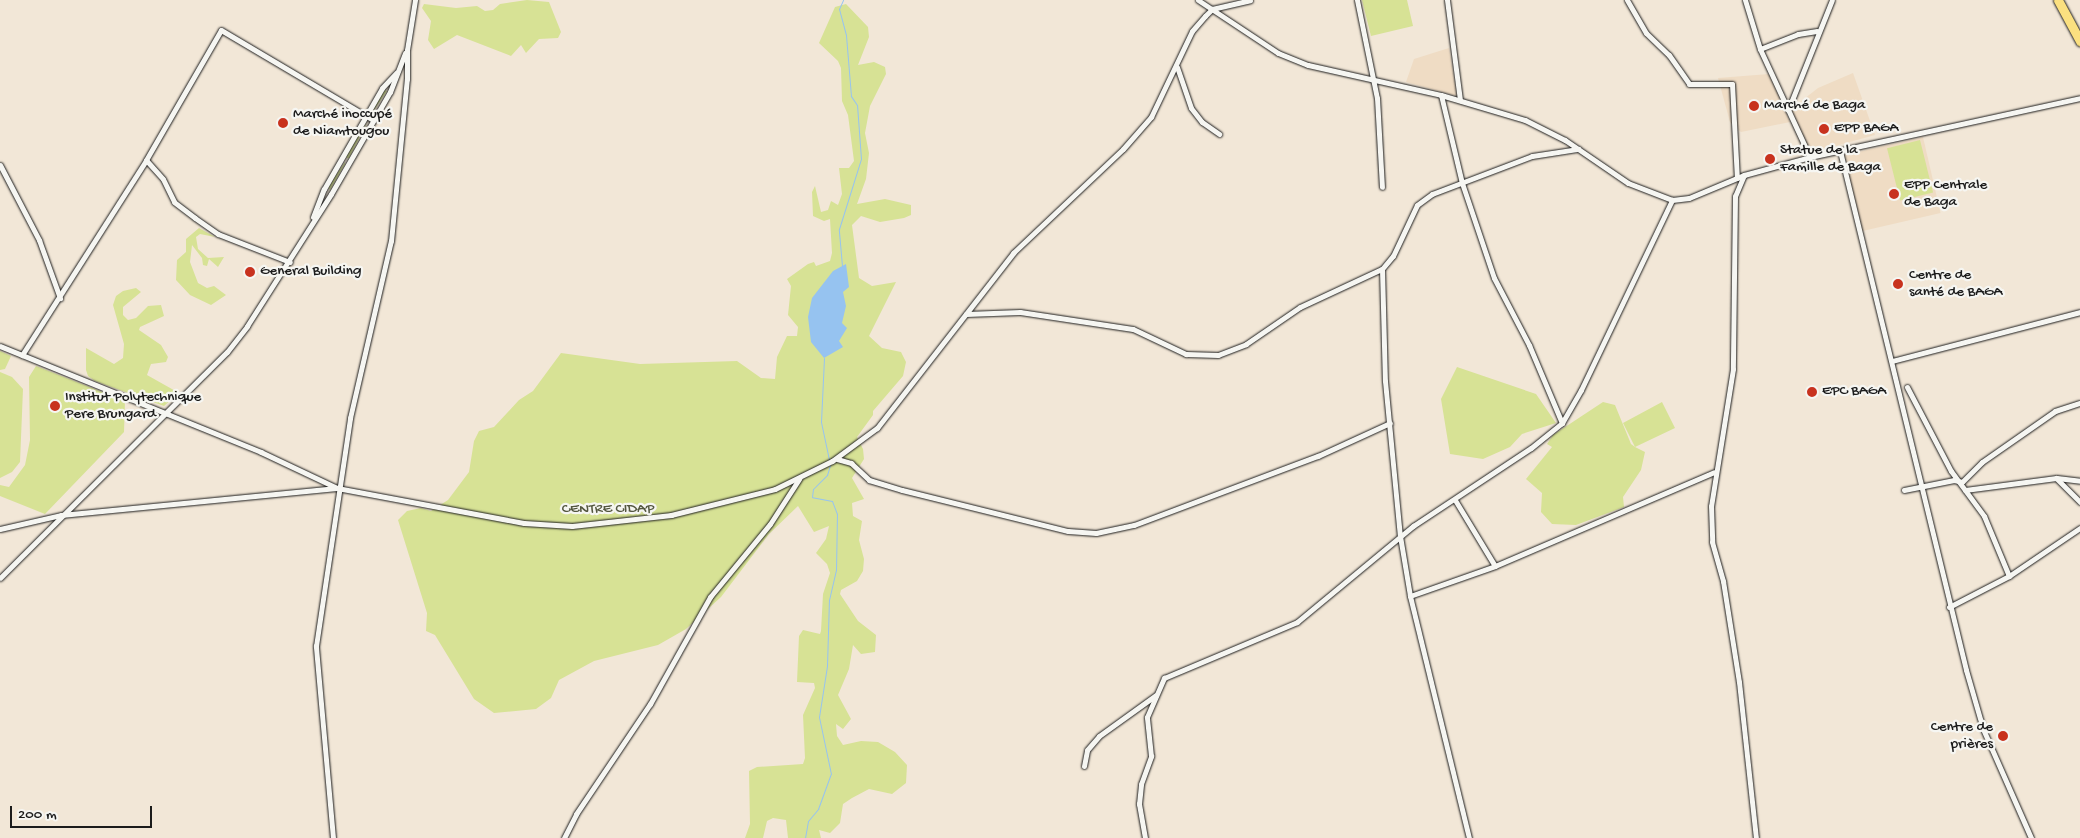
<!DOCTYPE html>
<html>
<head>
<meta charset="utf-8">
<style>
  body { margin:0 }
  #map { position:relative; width:2080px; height:838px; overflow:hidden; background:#f2e7d7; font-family:"Gochi Hand",sans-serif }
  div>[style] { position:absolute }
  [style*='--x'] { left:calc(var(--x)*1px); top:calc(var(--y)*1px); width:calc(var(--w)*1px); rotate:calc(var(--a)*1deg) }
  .built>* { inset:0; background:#efdcc4; transform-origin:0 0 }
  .green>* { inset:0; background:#d7e295; transform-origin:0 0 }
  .water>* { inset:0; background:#96c3f0 }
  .stream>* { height:1px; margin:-0.5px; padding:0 0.5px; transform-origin:0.5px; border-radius:0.5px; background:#96c3f0 }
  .roads { filter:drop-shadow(0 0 1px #1c1c1c) drop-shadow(0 0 1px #1c1c1c) }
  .street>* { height:5px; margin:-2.5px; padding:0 2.5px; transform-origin:2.5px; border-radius:2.5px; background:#f6f6f2 }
  .highway>* { height:9px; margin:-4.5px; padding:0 4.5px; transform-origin:4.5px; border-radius:4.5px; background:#fbe080 }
  .dots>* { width:14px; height:14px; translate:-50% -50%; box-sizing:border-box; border:2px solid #f6f6f2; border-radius:50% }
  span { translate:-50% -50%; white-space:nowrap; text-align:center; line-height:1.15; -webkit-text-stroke:4.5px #f6f6f2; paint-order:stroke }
  .poi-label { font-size:15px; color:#1c1c1c }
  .left { translate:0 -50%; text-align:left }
  .right { translate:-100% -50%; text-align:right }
  .park-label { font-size:15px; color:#545740 }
  .scale { position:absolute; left:10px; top:806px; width:142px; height:22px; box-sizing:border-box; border:2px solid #1c1c1c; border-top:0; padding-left:6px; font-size:15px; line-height:18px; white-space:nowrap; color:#1c1c1c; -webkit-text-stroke:4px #f6f6f2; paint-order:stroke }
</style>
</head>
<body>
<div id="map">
  <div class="built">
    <i style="clip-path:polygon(1449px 48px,1457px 96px,1406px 82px,1414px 59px)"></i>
    <i style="clip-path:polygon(1853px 73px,1875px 135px,1810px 153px,1790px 110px,1818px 88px)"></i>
    <i style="clip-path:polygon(1769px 74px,1790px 122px,1741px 132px,1730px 122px,1718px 78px)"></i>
    <i style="left:1923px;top:137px;width:78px;height:81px;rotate:77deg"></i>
  </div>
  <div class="green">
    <i style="clip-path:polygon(527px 0,549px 2px,561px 32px,558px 38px,539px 39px,526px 53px,521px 45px,511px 56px,457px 35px,434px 49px,428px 40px,431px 21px,422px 8px,424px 4px,456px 8px,477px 6px,485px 11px,493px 10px,500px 4px)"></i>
    <i style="clip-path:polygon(1362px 0,1407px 0,1413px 26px,1371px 36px)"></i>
    <i style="clip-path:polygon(846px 4px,868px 27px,869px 37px,858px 65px,874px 62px,885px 67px,886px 74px,870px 106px,865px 133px,869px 153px,866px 179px,857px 204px,885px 199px,911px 205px,911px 215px,904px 218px,880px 222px,861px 216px,852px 225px,859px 278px,872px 286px,896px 282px,869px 336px,882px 348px,901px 352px,906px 362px,903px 376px,873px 411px,873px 415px,857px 437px,863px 449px,864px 459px,852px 478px,864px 499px,852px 503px,853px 516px,862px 521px,859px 540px,864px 559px,863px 571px,857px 581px,841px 590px,840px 594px,858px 621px,876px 635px,875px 652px,861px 654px,853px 645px,849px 669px,838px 695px,851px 719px,843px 729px,836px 724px,837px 736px,843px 745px,861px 741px,878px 742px,895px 752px,907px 765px,906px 783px,892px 794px,869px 789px,852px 798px,843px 804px,840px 823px,830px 833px,819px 830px,821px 838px,788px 838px,786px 820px,773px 818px,767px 821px,763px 838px,745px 838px,750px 824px,749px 771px,757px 767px,803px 764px,805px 758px,803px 715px,815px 688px,814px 683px,797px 682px,799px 636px,803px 630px,820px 634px,821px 631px,823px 594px,830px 573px,827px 564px,816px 553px,826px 539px,829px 526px,814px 532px,798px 506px,769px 534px,721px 597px,686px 629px,658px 645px,594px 661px,559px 680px,551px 698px,536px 709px,494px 713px,474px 699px,435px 635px,426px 631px,427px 613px,398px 520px,407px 511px,421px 508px,431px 511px,448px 500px,469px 472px,474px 441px,479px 431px,494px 427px,519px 400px,533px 391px,561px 353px,640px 364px,737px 361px,761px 378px,775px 379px,777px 357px,787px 336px,797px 336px,798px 327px,788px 315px,791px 286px,787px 279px,808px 264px,814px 262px,816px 266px,830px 261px,832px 253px,830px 219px,824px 221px,813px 216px,812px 192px,815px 186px,821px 212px,828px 210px,831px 201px,838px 205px,842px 194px,839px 168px,849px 168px,854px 161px,848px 115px,842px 101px,841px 68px,838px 61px,819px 43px,835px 7px)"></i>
    <i style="clip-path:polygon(384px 90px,387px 91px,370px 116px,369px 114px)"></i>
    <i style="clip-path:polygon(368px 121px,349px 158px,347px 158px,346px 156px)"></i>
    <i style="left:1920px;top:140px;width:54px;height:34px;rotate:76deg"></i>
    <i style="clip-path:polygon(345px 162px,345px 164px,330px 190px,328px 187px)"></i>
    <i style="clip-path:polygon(199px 228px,215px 237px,200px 234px,196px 237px,198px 249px,208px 258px,224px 257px,218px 267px,209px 259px,207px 266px,203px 265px,202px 258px,192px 245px,190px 262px,198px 283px,207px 288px,214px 286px,226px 295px,211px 305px,190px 295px,176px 280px,177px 260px,186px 252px,186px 239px)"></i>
    <i style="clip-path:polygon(136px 288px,141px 292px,123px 307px,123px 315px,128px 320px,136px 318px,148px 306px,161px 305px,164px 316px,140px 327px,139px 330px,161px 345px,168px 357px,166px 362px,151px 364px,147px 375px,179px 393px,164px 406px,95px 381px,88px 376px,86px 370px,86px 348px,114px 364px,123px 358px,124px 344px,113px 305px,116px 296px,123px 291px)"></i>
    <i style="clip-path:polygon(0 351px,11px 356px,5px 369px,0 370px)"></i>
    <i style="clip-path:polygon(36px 366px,125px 401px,124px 432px,45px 514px,0 496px,0 485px,9px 487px,25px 465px,30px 440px,29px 377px)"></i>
    <i style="clip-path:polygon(1457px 367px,1536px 394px,1556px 423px,1522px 434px,1510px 447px,1483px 459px,1450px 454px,1441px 399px)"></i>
    <i style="clip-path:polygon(0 372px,12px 377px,23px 389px,20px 462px,12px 472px,0 478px)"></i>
    <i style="clip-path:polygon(1603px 402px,1615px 405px,1631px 444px,1635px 447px,1623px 423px,1662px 402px,1675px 428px,1635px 447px,1645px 452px,1641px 470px,1623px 497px,1624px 507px,1576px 525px,1552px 524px,1541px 512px,1542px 493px,1526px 479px,1552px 447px,1547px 444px,1553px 435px)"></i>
  </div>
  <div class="water">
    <i style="clip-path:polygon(846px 264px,849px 287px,843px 292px,846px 306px,842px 323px,847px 328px,839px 341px,843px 347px,824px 358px,811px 342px,808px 317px,812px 298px,833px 271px)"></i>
  </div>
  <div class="stream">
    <i style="--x:842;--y:266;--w:37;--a:-95"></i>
    <i style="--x:839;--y:229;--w:73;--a:-72.6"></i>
    <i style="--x:861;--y:159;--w:54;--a:-94.2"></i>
    <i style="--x:857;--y:105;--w:11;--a:-124"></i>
    <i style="--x:851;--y:96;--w:61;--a:-94.7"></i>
    <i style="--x:846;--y:35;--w:27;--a:-105"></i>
    <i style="--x:839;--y:9;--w:10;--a:-66"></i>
    <i style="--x:824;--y:358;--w:64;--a:92.7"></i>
    <i style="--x:821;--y:422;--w:40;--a:78"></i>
    <i style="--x:805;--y:838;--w:17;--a:-80"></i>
    <i style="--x:808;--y:821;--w:16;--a:-50"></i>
    <i style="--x:818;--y:809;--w:37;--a:-70"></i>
    <i style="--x:831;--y:774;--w:58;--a:-101.9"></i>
    <i style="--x:819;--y:717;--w:52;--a:-81.1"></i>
    <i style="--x:827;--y:666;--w:66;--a:-88.3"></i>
    <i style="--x:829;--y:600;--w:31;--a:-77"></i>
    <i style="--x:836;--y:570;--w:56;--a:-89"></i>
    <i style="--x:837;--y:514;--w:14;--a:-111"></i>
    <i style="--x:832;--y:501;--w:20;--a:-169"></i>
    <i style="--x:812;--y:497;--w:8;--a:-83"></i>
    <i style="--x:813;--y:489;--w:20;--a:-45"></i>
    <i style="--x:827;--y:475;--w:10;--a:-73"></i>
  </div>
  <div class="roads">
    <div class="street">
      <i style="--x:1198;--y:0;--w:96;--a:33.5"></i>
      <i style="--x:1278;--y:53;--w:32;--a:22"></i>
      <i style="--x:1308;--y:65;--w:136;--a:12.7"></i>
      <i style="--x:1441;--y:95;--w:88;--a:16.6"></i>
      <i style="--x:1525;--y:120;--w:45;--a:26.6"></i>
      <i style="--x:1565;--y:140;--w:76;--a:34.3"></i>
      <i style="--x:1628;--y:183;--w:47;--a:21.1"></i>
      <i style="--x:1672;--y:200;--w:17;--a:-7"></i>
      <i style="--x:1689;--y:198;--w:60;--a:-22.7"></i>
      <i style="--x:1744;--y:175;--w:68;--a:-15.3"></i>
      <i style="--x:1810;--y:157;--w:276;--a:-12.3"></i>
      <i style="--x:1357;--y:0;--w:100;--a:78.5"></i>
      <i style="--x:1377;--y:98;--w:89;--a:86.8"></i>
      <i style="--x:1447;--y:0;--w:101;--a:82.6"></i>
      <i style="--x:1627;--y:0;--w:38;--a:60"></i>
      <i style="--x:1646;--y:33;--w:32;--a:44"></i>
      <i style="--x:1669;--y:55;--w:35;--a:55"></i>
      <i style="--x:1689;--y:84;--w:43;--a:0"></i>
      <i style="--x:1732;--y:84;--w:94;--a:87"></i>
      <i style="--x:1745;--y:0;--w:51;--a:73"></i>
      <i style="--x:1760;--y:49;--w:119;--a:65.2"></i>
      <i style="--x:1760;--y:49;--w:41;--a:-21.5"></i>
      <i style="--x:1798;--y:34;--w:19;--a:-9"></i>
      <i style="--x:1177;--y:67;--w:43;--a:71.1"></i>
      <i style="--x:1191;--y:108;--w:18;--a:52"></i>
      <i style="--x:1202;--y:122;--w:21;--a:35"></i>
      <i style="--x:1441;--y:95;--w:90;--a:76.6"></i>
      <i style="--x:1462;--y:183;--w:100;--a:71.4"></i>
      <i style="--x:1494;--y:278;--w:76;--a:62.4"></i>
      <i style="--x:1529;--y:345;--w:85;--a:67.1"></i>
      <i style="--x:1788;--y:110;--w:118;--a:-68.2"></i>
      <i style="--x:1840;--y:151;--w:534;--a:76.35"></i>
      <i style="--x:1966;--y:670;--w:61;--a:73.9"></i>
      <i style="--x:1983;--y:729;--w:119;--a:66.2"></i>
      <i style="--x:146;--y:160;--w:25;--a:48"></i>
      <i style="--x:163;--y:179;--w:25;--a:64"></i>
      <i style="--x:174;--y:202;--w:26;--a:37"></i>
      <i style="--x:195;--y:218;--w:28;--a:35"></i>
      <i style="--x:218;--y:234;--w:77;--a:21.3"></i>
      <i style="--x:0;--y:165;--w:85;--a:62.5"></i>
      <i style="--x:39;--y:240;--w:62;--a:70.1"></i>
      <i style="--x:1744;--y:175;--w:23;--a:113"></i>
      <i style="--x:1735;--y:196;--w:173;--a:90.7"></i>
      <i style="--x:1733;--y:369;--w:139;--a:99.1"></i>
      <i style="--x:1711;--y:506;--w:36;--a:88"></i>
      <i style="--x:1712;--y:542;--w:41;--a:74.2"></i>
      <i style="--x:1723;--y:581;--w:102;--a:81"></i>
      <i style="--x:1739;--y:682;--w:157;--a:83.8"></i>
      <i style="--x:313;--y:217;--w:30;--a:-69"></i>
      <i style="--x:324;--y:189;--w:116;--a:-60.1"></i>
      <i style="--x:382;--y:88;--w:21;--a:-47"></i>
      <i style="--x:1382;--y:269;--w:112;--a:88.5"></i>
      <i style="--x:1385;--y:381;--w:156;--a:84.5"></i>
      <i style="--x:1400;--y:536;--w:61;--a:80.5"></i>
      <i style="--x:1410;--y:596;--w:249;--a:76.3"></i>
      <i style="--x:966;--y:314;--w:54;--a:-2.1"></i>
      <i style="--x:1020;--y:312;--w:114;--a:8.6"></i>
      <i style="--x:1133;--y:329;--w:59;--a:25.3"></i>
      <i style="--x:1186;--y:354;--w:32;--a:2"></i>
      <i style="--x:1218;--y:355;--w:30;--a:-21"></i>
      <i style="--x:1246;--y:344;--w:65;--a:-34.4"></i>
      <i style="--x:1300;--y:307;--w:90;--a:-24.9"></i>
      <i style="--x:1382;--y:269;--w:17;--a:-50"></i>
      <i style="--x:1393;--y:256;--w:56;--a:-64.8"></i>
      <i style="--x:1417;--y:205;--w:19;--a:-36"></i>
      <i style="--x:1432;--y:194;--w:107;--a:-20.8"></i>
      <i style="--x:1532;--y:156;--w:47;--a:-8.7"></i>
      <i style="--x:0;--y:346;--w:282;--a:22.1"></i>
      <i style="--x:261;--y:452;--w:84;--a:25.3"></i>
      <i style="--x:22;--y:355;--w:231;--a:-57.5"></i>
      <i style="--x:146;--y:160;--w:150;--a:-60"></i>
      <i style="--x:221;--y:30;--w:177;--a:30.6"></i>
      <i style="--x:1892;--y:361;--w:194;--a:-14.6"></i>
      <i style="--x:1907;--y:387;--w:95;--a:62.4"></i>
      <i style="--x:1951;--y:471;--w:56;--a:53.7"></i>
      <i style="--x:1984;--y:516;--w:65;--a:67.4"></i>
      <i style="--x:837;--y:459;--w:15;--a:16"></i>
      <i style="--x:851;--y:463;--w:25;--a:43"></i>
      <i style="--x:869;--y:480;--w:34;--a:17"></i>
      <i style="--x:902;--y:490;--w:171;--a:13.9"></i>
      <i style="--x:1068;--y:531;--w:28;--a:4"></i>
      <i style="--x:1096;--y:533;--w:39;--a:-12"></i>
      <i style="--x:1134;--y:525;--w:197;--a:-20.6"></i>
      <i style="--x:1318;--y:456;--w:79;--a:-24.6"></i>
      <i style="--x:2057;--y:478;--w:23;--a:7"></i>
      <i style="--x:1904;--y:490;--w:51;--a:-11.3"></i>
      <i style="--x:1954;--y:480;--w:8;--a:14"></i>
      <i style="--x:1962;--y:482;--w:28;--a:-45"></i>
      <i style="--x:1982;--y:462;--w:89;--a:-34.9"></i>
      <i style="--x:2055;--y:411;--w:26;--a:-18"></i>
      <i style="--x:1965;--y:490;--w:92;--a:-7.5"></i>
      <i style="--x:2056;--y:478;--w:34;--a:45"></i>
      <i style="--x:1455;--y:500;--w:77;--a:58.8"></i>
      <i style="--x:0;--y:529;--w:63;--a:-12.9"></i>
      <i style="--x:61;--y:515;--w:277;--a:-5.6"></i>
      <i style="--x:337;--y:488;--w:190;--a:10.6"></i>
      <i style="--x:524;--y:523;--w:48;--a:3.6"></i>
      <i style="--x:572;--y:526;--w:100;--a:-6.3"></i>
      <i style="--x:671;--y:515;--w:107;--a:-14"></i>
      <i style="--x:775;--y:489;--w:64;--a:-26.2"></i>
      <i style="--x:832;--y:461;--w:56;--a:-36.3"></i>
      <i style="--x:877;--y:428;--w:222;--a:-52.1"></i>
      <i style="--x:1013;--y:253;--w:151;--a:-43.4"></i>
      <i style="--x:1123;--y:149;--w:43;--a:-48.8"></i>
      <i style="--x:1151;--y:117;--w:95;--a:-64.5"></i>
      <i style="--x:1192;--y:31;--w:20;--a:-49"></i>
      <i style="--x:1205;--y:16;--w:10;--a:-45"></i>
      <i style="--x:1212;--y:9;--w:39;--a:-13"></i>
      <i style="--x:0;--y:578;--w:320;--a:-44.9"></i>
      <i style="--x:227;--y:352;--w:33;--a:-52"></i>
      <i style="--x:247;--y:326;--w:156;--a:-57.5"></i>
      <i style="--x:331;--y:194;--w:118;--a:-60"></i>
      <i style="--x:390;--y:92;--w:42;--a:-69"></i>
      <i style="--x:1410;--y:596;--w:90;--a:-19.4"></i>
      <i style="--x:1495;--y:566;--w:238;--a:-23.2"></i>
      <i style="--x:1949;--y:607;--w:68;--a:-27.3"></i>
      <i style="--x:2009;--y:576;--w:86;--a:-34.1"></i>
      <i style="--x:1084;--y:766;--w:16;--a:-79"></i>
      <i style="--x:1087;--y:750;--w:18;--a:-49"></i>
      <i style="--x:1099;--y:736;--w:70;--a:-35.7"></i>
      <i style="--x:333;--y:838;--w:193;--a:-95.1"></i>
      <i style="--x:316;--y:646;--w:231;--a:-81.5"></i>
      <i style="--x:350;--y:418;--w:182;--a:-77"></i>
      <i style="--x:391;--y:241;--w:163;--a:-84.4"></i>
      <i style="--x:407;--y:79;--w:29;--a:-90"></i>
      <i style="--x:407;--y:50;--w:51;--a:-80.9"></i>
      <i style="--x:564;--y:838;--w:27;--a:-63"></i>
      <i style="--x:576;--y:814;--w:133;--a:-56.1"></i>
      <i style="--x:650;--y:704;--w:123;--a:-60.7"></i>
      <i style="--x:710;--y:597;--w:94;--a:-50.6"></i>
      <i style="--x:770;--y:524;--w:54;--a:-57.2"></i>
      <i style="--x:1145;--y:838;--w:35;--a:-100"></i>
      <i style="--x:1139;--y:804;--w:20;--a:-84"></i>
      <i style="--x:1141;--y:784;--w:30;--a:-70"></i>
      <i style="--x:1151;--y:756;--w:39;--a:-96"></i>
      <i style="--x:1147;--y:717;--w:43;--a:-66.4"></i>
      <i style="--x:1164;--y:678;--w:144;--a:-22.8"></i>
      <i style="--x:1297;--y:622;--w:151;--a:-39.6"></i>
      <i style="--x:1413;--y:526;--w:141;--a:-33.5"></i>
      <i style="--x:1531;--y:448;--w:40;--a:-39"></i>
      <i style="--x:1562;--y:423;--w:38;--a:-60"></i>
      <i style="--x:1581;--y:390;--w:211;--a:-64.4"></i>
    </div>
    <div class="highway">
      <i style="--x:2058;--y:0;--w:47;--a:61.8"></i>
    </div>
  </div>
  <div class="dots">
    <i style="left:1754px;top:106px;background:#c8321e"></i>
    <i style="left:283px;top:123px;background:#c8321e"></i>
    <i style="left:1824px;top:129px;background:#c8321e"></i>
    <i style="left:1770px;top:159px;background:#c8321e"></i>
    <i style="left:1894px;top:194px;background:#c8321e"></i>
    <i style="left:250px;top:272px;background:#c8321e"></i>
    <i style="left:1898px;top:284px;background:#c8321e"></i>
    <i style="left:1812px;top:392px;background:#c8321e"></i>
    <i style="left:55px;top:406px;background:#c8321e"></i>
    <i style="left:2003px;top:736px;background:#c8321e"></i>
  </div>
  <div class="poi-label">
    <span class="left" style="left:1764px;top:106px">Marché de Baga</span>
    <span class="left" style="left:293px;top:123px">Marché inoccupé<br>de Niamtougou</span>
    <span class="left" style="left:1834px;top:129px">EPP BAGA</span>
    <span class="left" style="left:1780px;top:159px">Statue de la<br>Famille de Baga</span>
    <span class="left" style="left:1904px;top:194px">EPP Centrale<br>de Baga</span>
    <span class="left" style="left:260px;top:272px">General Building</span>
    <span class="left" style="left:1909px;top:284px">Centre de<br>santé de BAGA</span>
    <span class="left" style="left:1822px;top:392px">EPC BAGA</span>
    <span class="left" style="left:65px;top:406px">Institut Polytechnique<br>Pere Brungard</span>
    <span class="right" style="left:1993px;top:736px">Centre de<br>prières</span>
  </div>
  <div class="park-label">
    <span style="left:608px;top:510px">CENTRE CIDAP</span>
  </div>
  <div class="scale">200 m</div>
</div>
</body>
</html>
